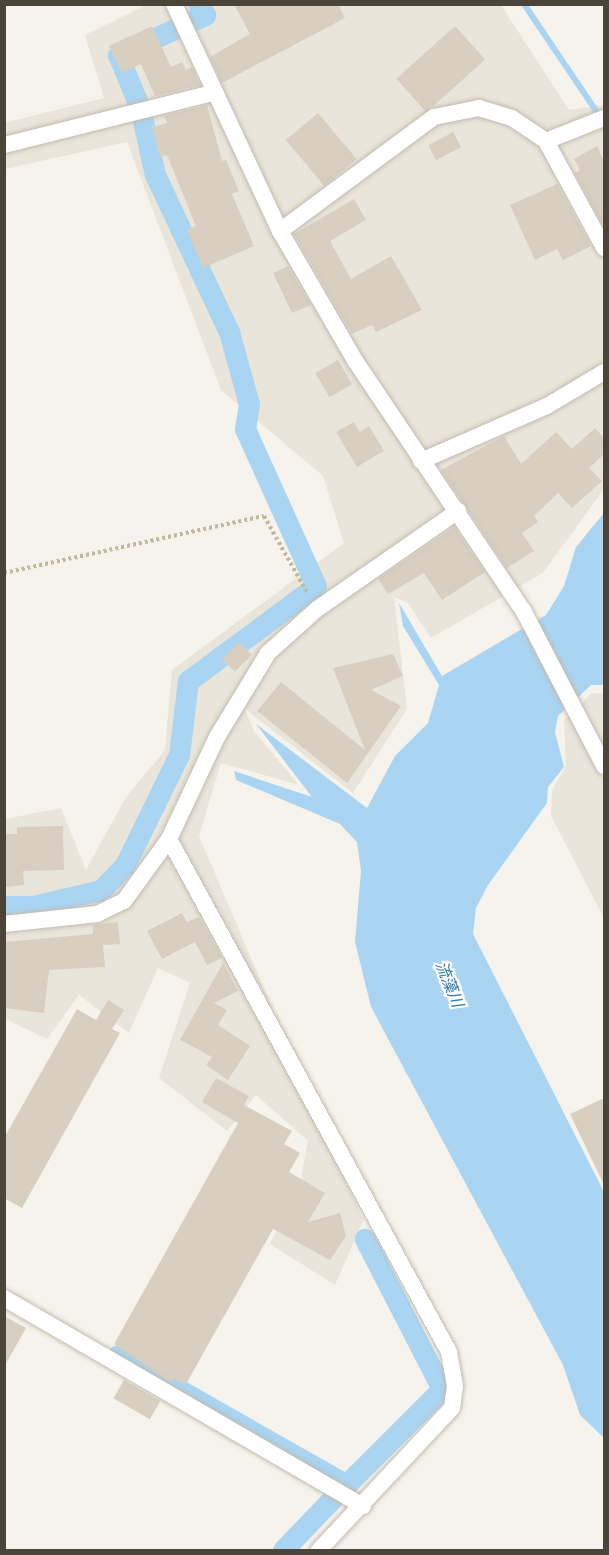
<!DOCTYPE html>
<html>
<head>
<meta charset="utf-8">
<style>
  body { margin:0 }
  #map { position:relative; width:609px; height:1555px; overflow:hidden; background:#f6f3ec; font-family:Inter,"Noto Sans JP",sans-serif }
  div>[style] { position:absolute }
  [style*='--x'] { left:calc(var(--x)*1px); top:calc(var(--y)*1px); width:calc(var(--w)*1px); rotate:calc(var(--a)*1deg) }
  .residential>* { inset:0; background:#eae5da }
  .water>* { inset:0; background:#a9d4f2 }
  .stream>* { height:6px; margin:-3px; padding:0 3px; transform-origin:3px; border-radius:3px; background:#a9d4f2 }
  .canal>* { height:21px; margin:-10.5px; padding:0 10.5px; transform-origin:10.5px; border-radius:10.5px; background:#a9d4f2 }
  .building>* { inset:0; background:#d8cfc1; transform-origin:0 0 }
  .path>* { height:4px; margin-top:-2px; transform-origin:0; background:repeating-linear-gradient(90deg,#c4b79f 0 3px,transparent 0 6px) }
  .roads { filter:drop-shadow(0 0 2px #c2bbae) drop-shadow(0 0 2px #c2bbae) }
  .street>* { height:16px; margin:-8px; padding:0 8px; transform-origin:8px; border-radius:8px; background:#fff }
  span { translate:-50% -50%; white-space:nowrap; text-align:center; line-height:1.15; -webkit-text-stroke:4.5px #fff; paint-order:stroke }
  .water-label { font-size:16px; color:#2e7ab2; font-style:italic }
  .frame { position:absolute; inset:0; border:6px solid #4b4439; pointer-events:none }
</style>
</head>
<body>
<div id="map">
  <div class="residential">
    <i style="clip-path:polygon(148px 4px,501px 5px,569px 110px,604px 105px,604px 489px,543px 573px,431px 638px,408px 603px,394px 597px,407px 709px,353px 793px,245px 709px,254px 731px,299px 785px,221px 763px,199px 836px,363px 1221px,335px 1285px,270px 1244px,300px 1183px,308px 1141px,256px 1095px,227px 1131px,159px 1078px,190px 983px,158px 968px,129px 1033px,79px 995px,47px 1039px,5px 1019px,5px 819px,61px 808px,86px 870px,126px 797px,165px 750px,172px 670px,344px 543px,323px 476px,221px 390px,127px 142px,5px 169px,4px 123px,104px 98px,85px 35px)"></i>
    <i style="clip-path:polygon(592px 693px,604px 694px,604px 918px,551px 816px,552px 790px,566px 766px,564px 720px)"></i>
  </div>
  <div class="water">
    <i style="clip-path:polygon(604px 513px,604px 685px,591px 685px,558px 716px,555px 732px,564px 767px,548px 787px,547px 803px,488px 885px,476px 908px,473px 934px,604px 1192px,604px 1438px,580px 1415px,563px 1365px,371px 1007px,355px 942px,361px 871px,357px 842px,340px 824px,236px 780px,234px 771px,312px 797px,256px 724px,367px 808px,395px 756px,428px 723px,439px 685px,403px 626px,399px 603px,442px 676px,546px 615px,564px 586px,576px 547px)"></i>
  </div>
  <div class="stream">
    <i style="--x:524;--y:4;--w:138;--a:56"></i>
  </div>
  <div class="canal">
    <i style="--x:4;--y:906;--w:29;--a:0"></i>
    <i style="--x:33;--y:906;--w:70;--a:-13.2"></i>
    <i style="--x:101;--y:890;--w:35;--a:-46"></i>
    <i style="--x:125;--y:865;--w:123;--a:-63.9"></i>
    <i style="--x:179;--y:755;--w:75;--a:-83.1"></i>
    <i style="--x:188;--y:681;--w:159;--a:-36.6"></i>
    <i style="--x:316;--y:586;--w:172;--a:-114.3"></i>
    <i style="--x:245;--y:429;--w:25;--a:-81"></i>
    <i style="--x:249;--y:404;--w:75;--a:-105.5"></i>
    <i style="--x:229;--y:332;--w:174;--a:-115.2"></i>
    <i style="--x:155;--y:175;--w:69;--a:-102.6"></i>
    <i style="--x:140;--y:108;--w:57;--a:-112.5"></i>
    <i style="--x:118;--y:55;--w:96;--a:-24.7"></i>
    <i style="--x:205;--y:15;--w:13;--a:-119"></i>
    <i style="--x:118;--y:1355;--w:263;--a:29.6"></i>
    <i style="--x:344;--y:1487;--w:139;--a:-45"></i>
    <i style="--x:442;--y:1389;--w:169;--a:-117.2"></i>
    <i style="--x:283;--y:1550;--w:72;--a:-46.1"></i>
  </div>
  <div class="building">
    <i style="clip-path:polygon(234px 4px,338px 4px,345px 18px,222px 83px,210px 57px,250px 34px)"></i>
    <i style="clip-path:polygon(152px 26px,171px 67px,182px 62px,186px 70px,192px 67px,200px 85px,155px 96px,141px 64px,122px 73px,109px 46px)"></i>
    <i style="left:455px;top:26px;width:45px;height:79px;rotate:48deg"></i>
    <i style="clip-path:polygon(207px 105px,222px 161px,226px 160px,239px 191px,232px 194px,254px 246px,203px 268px,187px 230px,196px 226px,167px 155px,160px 157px,152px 127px,167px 123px,164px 116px)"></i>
    <i style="left:318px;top:113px;width:60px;height:42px;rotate:50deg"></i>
    <i style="left:453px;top:132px;width:17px;height:28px;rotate:62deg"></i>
    <i style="clip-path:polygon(597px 146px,604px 161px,604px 227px,575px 173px,580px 170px,574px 159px)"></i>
    <i style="clip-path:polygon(557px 184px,591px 246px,563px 260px,557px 249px,535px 260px,510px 205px)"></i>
    <i style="clip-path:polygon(354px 199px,366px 220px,330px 241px,351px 279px,391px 256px,422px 310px,376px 332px,372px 325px,352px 334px,294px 234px)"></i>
    <i style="clip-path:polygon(288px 266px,311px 305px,292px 313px,273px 273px)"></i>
    <i style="left:338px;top:360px;width:28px;height:26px;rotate:60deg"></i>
    <i style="clip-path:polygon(354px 422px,360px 432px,369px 426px,384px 451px,357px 467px,336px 432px)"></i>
    <i style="clip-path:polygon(595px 428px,604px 438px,604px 454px,589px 468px,602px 481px,572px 508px,558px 493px,534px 516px,538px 522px,522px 533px,534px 551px,507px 568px,441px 470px,504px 436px,521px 464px,556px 432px,572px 449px)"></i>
    <i style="clip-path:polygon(454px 527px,485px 572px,442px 600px,424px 573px,388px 594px,378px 579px)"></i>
    <i style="left:239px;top:642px;width:18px;height:24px;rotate:45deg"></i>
    <i style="clip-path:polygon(393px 654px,403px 676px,371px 690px,401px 706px,347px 783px,257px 711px,281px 682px,365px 750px,333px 668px)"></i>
    <i style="clip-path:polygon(63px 826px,64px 870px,23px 871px,24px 885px,4px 887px,4px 834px,17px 834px,17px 827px)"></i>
    <i style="clip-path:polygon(182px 913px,187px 922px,199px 917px,222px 958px,207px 965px,195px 942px,162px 959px,147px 931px)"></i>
    <i style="clip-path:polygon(118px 922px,120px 944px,103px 945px,105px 967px,49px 970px,44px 1013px,4px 1008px,4px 942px,93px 934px,93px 925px)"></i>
    <i style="clip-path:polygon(223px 963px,238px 991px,214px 1003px,227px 1010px,218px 1025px,250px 1046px,228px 1080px,206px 1065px,212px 1057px,180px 1040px)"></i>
    <i style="clip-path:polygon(108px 1000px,124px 1010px,112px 1029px,120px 1033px,22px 1208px,4px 1198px,4px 1138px,77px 1009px,96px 1020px)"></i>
    <i style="clip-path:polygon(216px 1078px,249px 1096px,244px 1105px,292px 1131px,284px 1144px,300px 1153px,289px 1172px,325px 1193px,308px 1222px,340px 1213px,346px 1236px,330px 1260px,273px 1229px,186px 1384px,174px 1378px,171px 1383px,114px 1344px,238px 1123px,202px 1102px)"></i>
    <i style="clip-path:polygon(604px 1098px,604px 1185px,570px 1114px)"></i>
    <i style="clip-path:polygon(4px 1316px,26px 1328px,4px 1367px)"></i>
    <i style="left:124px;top:1380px;width:42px;height:21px;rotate:30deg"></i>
  </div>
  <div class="path">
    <i style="--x:4;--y:573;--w:266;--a:-12.4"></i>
    <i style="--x:264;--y:516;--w:90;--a:60.6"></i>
  </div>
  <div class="roads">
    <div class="street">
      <i style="--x:174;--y:4;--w:251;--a:65"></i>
      <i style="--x:280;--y:231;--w:151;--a:59.9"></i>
      <i style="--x:356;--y:362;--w:301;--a:56.1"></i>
      <i style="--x:524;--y:612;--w:174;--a:62.5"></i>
      <i style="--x:546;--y:141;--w:62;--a:-21.6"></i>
      <i style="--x:4;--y:145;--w:214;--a:-14"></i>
      <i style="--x:280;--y:231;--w:192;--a:-36.5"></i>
      <i style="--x:434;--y:117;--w:46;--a:-11.3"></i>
      <i style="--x:479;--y:108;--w:34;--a:17"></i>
      <i style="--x:512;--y:118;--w:41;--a:34.1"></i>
      <i style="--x:546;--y:141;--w:122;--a:61.5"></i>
      <i style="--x:421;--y:461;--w:137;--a:-23.6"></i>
      <i style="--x:547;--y:406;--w:66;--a:-30.8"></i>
      <i style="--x:169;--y:839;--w:584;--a:61.37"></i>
      <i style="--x:449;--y:1352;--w:35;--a:80"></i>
      <i style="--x:455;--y:1386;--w:22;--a:98"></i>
      <i style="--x:452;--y:1408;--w:195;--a:133.1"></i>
      <i style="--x:4;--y:924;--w:94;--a:-6.1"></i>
      <i style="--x:97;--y:914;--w:30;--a:-26"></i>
      <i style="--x:124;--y:901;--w:77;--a:-54"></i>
      <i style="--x:169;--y:839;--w:113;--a:-64.8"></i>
      <i style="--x:217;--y:737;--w:98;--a:-58.7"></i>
      <i style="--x:268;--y:653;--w:66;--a:-41.9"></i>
      <i style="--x:317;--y:609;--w:172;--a:-34.8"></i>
      <i style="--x:4;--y:1298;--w:415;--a:30.1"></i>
    </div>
  </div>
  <div class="water-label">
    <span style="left:450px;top:984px;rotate:68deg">流藻川</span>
  </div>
  <div class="frame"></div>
</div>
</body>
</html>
